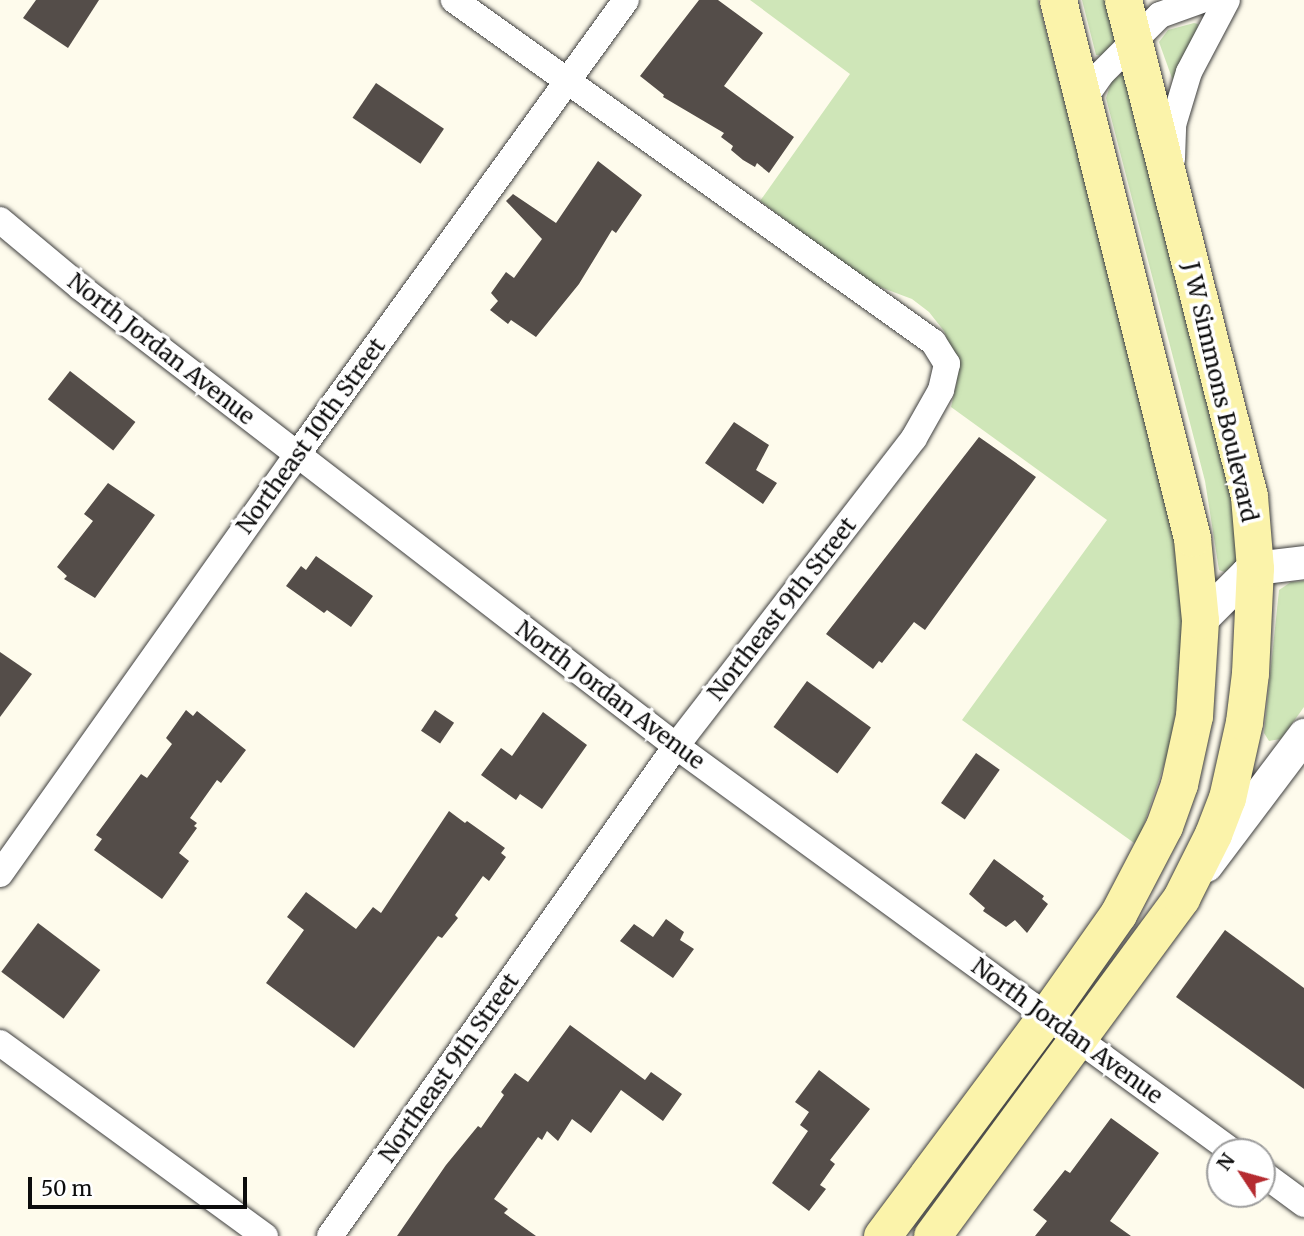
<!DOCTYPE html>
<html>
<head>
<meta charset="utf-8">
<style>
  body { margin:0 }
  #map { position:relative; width:1304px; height:1236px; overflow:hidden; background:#fefbec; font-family:Merriweather,serif }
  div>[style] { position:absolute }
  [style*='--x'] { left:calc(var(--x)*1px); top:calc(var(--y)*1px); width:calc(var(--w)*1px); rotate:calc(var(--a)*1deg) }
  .green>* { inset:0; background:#cfe6b8 }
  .building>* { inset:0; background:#544d49; transform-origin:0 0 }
  .roads { filter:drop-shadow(0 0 2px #3f3f3f) drop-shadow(0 0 2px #3f3f3f) }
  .minor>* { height:26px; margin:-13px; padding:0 13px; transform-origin:13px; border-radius:13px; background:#fff }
  .tertiary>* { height:33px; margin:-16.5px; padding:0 16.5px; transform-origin:16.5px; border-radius:16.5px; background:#fff }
  .secondary>* { height:37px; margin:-18.5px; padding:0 18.5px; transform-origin:18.5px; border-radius:18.5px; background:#fbf3aa }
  span { translate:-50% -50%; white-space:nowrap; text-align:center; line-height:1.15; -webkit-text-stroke:7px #fff; paint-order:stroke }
  .street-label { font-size:23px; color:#0c0c0c }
  .north { position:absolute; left:1206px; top:1138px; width:70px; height:70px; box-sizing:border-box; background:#fff; border:2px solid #9e9e9e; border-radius:50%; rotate:306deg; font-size:19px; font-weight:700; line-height:28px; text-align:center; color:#0c0c0c }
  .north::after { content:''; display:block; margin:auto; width:24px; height:32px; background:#b52b30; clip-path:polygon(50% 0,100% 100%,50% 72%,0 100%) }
  .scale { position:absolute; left:28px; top:1177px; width:219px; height:32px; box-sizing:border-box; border:4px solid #0c0c0c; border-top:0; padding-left:9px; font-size:21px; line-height:24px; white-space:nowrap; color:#0c0c0c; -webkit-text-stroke:5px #fff; paint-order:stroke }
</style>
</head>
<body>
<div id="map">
  <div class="green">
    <i style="clip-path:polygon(750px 0,1038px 0,1168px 501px,1182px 586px,1183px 640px,1178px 699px,1169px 750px,1137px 845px,962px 720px,1107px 520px,951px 407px,957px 382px,953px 354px,944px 331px,929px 312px,912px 299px,872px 284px,760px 201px,850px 74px)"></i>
    <i style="clip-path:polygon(1082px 0,1107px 0,1116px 45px,1107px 56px,1096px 55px)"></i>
    <i style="clip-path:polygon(1194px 23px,1198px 24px,1197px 31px,1173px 81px,1159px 42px,1168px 30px)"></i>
    <i style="clip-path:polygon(1122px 74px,1129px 82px,1237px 504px,1239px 566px,1230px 574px,1219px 570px,1205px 481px,1106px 98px,1112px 80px)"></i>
    <i style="clip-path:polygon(1304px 581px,1304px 707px,1281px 739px,1269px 741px,1264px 733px,1279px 590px,1291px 582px)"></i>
  </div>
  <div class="building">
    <i style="clip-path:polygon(36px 0,99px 0,68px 48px,23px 18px)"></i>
    <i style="clip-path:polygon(699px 0,718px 0,763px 33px,724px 86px,794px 137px,769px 173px,757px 163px,755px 167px,743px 160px,731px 150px,733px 146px,721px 137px,724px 133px,663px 97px,664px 95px,640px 76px)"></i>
    <i style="left:376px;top:83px;width:82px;height:42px;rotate:34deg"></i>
    <i style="clip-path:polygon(598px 161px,642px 195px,616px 233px,612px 230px,579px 284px,536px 337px,511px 320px,508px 324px,490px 310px,498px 301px,491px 293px,506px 272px,514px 278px,542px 239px,506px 201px,513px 194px,556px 223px)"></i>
    <i style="left:70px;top:371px;width:83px;height:36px;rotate:38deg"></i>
    <i style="clip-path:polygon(734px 422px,769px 445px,756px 470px,777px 483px,763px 504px,705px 463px)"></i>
    <i style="clip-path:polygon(979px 437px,1036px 477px,925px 630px,914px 622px,882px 663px,879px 661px,873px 669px,826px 634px)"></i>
    <i style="clip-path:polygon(108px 483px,155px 515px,95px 598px,64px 579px,67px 576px,57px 567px,93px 521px,84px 514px)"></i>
    <i style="clip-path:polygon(316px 556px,373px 596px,351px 627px,327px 610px,324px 613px,286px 586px,301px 566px,306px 570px)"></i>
    <i style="clip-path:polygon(0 652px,32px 674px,0 717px)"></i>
    <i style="left:807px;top:681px;width:79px;height:57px;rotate:36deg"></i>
    <i style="clip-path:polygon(186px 710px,193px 716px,197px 711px,246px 750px,221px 783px,217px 780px,190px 818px,197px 823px,194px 826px,197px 828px,179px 853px,189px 861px,162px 899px,94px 850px,102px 839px,96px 835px,141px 774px,147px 778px,172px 744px,166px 738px)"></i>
    <i style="left:435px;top:710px;width:23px;height:25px;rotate:34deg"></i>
    <i style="clip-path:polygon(543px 712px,587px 745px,542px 809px,520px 794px,516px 800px,481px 775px,501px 748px,512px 756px)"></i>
    <i style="left:976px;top:753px;width:29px;height:61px;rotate:35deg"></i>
    <i style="clip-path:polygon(449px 811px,465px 823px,467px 821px,505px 848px,501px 853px,506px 857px,489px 881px,483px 876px,455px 915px,458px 918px,442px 938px,438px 936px,354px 1048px,266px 983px,304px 930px,287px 917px,306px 892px,356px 929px,373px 907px,381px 913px)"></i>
    <i style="clip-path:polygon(994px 859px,1044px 896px,1042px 899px,1048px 904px,1027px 933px,1015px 920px,1006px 927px,983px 911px,985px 908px,969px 894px)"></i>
    <i style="clip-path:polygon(666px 919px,684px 932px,680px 940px,694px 949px,673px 978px,620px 941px,634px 924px,653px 937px)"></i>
    <i style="left:38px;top:923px;width:78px;height:61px;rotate:37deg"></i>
    <i style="clip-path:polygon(1225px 930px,1304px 988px,1304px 1089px,1176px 997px)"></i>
    <i style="clip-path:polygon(570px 1025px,645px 1080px,651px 1072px,682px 1094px,663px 1121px,621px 1090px,591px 1133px,572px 1119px,558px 1141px,547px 1131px,542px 1140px,538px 1137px,494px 1199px,508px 1209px,504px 1213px,536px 1236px,397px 1236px,446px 1165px,478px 1126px,481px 1128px,504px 1095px,501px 1092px,515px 1073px,528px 1082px)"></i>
    <i style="clip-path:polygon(819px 1070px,870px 1109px,830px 1160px,835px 1164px,820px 1185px,826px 1189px,809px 1211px,772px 1183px,808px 1131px,800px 1125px,809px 1112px,795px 1102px)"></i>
    <i style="clip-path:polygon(1111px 1118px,1159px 1153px,1110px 1221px,1131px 1236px,1035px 1236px,1047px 1221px,1033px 1210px,1065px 1170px,1070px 1173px)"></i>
  </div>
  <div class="roads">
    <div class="minor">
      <i style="--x:1083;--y:100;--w:32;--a:-55"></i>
      <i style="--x:1101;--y:74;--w:83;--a:-45"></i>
      <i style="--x:1160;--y:15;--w:45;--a:-19.7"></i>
      <i style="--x:1172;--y:159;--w:34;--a:-88"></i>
      <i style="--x:1173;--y:125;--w:55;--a:-73.2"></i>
      <i style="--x:1189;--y:72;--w:81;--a:-62.2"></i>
      <i style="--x:0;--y:220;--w:104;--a:39.9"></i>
      <i style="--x:80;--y:287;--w:752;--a:37.6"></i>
      <i style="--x:676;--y:746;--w:689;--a:36.09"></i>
      <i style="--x:0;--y:874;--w:514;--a:-54.67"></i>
      <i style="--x:297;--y:455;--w:561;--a:-54.13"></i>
      <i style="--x:0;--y:1043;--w:328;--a:36.1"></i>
      <i style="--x:1262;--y:1173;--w:52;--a:36.4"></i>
      <i style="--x:330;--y:1236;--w:600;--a:-54.77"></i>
      <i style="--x:676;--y:746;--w:389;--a:-52.3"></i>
      <i style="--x:914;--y:438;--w:55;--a:-60.6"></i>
      <i style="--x:941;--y:390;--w:27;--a:-77"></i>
      <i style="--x:947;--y:364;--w:26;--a:-122"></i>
      <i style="--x:933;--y:342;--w:589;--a:-144.47"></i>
    </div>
    <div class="tertiary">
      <i style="--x:1200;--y:620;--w:66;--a:-45"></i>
      <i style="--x:1247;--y:573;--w:9;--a:-32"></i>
      <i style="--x:1255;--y:568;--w:49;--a:-7"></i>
      <i style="--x:1206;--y:865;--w:163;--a:-53"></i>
    </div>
    <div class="secondary">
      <i style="--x:882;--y:1236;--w:274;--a:-53.3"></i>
      <i style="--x:1046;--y:1016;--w:125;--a:-54.8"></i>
      <i style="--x:1118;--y:914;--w:99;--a:-62.4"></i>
      <i style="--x:1164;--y:826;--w:45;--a:-70.3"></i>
      <i style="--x:1179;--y:784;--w:70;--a:-77.6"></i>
      <i style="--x:1194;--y:716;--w:96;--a:-86.4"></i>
      <i style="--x:1200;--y:620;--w:82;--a:-95.6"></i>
      <i style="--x:1192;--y:538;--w:554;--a:-103.99"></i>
      <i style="--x:932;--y:1236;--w:420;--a:-53.6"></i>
      <i style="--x:1181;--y:898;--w:72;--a:-63.4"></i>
      <i style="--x:1213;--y:834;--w:39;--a:-69"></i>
      <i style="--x:1227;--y:798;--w:78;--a:-77.4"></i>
      <i style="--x:1244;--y:722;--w:49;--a:-83"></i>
      <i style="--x:1250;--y:673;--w:105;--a:-87.3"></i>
      <i style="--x:1255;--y:568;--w:72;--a:-94.8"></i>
      <i style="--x:1249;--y:496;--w:512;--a:-104.25"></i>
    </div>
  </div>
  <div class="street-label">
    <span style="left:161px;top:349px;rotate:38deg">North Jordan Avenue</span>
    <span style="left:1220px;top:392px;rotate:77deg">J W Simmons Boulevard</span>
    <span style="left:311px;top:436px;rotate:-54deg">Northeast 10th Street</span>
    <span style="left:782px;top:609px;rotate:-52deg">Northeast 9th Street</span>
    <span style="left:610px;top:695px;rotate:37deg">North Jordan Avenue</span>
    <span style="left:1067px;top:1031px;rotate:36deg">North Jordan Avenue</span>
    <span style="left:449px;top:1068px;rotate:-55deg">Northeast 9th Street</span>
  </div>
  <div class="north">N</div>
  <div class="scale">50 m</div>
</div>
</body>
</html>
